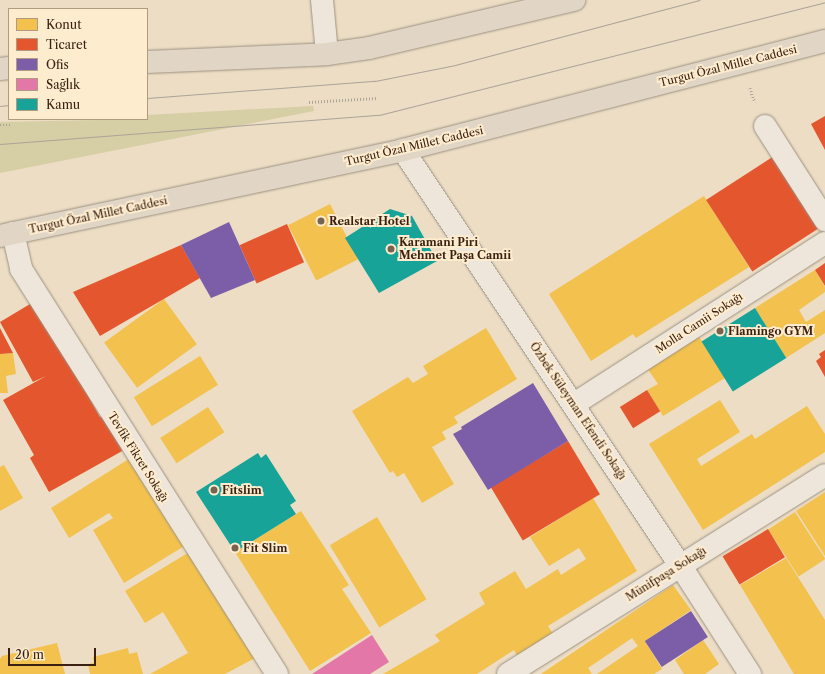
<!DOCTYPE html>
<html>
<head>
<meta charset="utf-8">
<style>
  body { margin:0 }
  #map { position:relative; width:825px; height:674px; overflow:hidden; background:#ecddc4; font-family:"Libre Caslon Text",serif }
  div>[style] { position:absolute }
  [style*='--x'] { left:calc(var(--x)*1px); top:calc(var(--y)*1px); width:calc(var(--w)*1px); rotate:calc(var(--a)*1deg) }
  .green>* { inset:0; background:#d6cea4 }
  .homes>* { inset:0; background:#f2c14e; transform-origin:0 0 }
  .shops>* { inset:0; background:#e4572e; transform-origin:0 0 }
  .offices>* { inset:0; background:#7b5ea7; transform-origin:0 0 }
  .health>* { inset:0; background:#e377a8 }
  .public>* { inset:0; background:#17a398; transform-origin:0 0 }
  .path>* { height:2.5px; margin-top:-1.25px; transform-origin:0; background:repeating-linear-gradient(90deg,#aca399 0 1px,transparent 0 3px) }
  .roads { filter:drop-shadow(0 0 1px #9c9181) drop-shadow(0 0 1px #9c9181) }
  .minor>* { height:22px; margin:-11px; padding:0 11px; transform-origin:11px; border-radius:11px; background:#eee6da }
  .tertiary>* { height:22px; margin:-11px; padding:0 11px; transform-origin:11px; border-radius:11px; background:#eee6da }
  .primary>* { height:22px; margin:-11px; padding:0 11px; transform-origin:11px; border-radius:11px; background:#e1d6c5 }
  .tram>* { height:1px; margin:-0.5px; padding:0 0.5px; transform-origin:0.5px; border-radius:0.5px; background:#aca399 }
  .dots>* { width:11px; height:11px; translate:-50% -50%; box-sizing:border-box; border:2px solid #feecce; border-radius:50% }
  span { translate:-50% -50%; white-space:nowrap; text-align:center; line-height:1.15; -webkit-text-stroke:4px #feecce; paint-order:stroke }
  .street-label { font-size:11px; color:#3a2011 }
  .poi-label { font-size:11px; color:#3a2011; font-weight:700 }
  .left { translate:0 -50%; text-align:left }
  .legend { position:absolute; left:8px; top:8px; width:140px; height:112px; box-sizing:border-box; background:#feecce; border:1px solid #b09a82; margin:0; padding:5px 7px; list-style:none; font-size:12px; color:#3a2011 }
  .legend li { display:flex; align-items:center; gap:8px; height:20px }
  .legend b { width:20px; border:1px solid #b09a82 }
  .scale { position:absolute; left:8px; top:648px; width:88px; height:18px; box-sizing:border-box; border:2px solid #3a2011; border-top:0; padding-left:5px; font-size:12px; line-height:14px; white-space:nowrap; color:#3a2011; -webkit-text-stroke:3px #feecce; paint-order:stroke }
</style>
</head>
<body>
<div id="map">
  <div class="green">
    <i style="clip-path:polygon(313px 106px,314px 111px,0 173px,0 122px,147px 119px,147px 115px)"></i>
  </div>
  <div class="homes">
    <i style="clip-path:polygon(704px 196px,749px 267px,636px 338px,633px 334px,591px 361px,549px 294px)"></i>
    <i style="left:330px;top:204px;width:62px;height:47px;rotate:63deg"></i>
    <i style="clip-path:polygon(815px 270px,825px 287px,825px 292px,799px 310px,806px 322px,825px 310px,825px 333px,786px 358px,755px 308px)"></i>
    <i style="left:164px;top:299px;width:56px;height:74px;rotate:54deg"></i>
    <i style="clip-path:polygon(486px 328px,517px 379px,454px 417px,458px 423px,442px 432px,446px 439px,432px 447px,454px 484px,422px 503px,404px 473px,397px 477px,393px 471px,390px 473px,352px 411px,408px 377px,413px 383px,428px 374px,423px 366px)"></i>
    <i style="clip-path:polygon(698px 335px,725px 378px,663px 416px,647px 390px,658px 384px,647px 368px)"></i>
    <i style="clip-path:polygon(13px 353px,16px 374px,6px 376px,8px 393px,0 393px,0 354px)"></i>
    <i style="left:200px;top:356px;width:34px;height:78px;rotate:58deg"></i>
    <i style="clip-path:polygon(720px 400px,740px 432px,697px 459px,701px 466px,752px 434px,755px 439px,807px 406px,825px 434px,825px 452px,703px 530px,649px 444px)"></i>
    <i style="left:208px;top:407px;width:30px;height:57px;rotate:57deg"></i>
    <i style="clip-path:polygon(132px 457px,186px 545px,124px 583px,93px 530px,113px 518px,109px 513px,69px 538px,51px 508px)"></i>
    <i style="clip-path:polygon(4px 465px,23px 498px,0 511px,0 467px)"></i>
    <i style="clip-path:polygon(825px 492px,825px 556px,796px 511px)"></i>
    <i style="clip-path:polygon(593px 498px,637px 571px,548px 626px,553px 634px,517px 656px,514px 650px,477px 674px,383px 674px,440px 641px,435px 635px,485px 604px,479px 593px,515px 571px,526px 589px,558px 569px,561px 575px,586px 559px,579px 548px,549px 566px,530px 537px)"></i>
    <i style="clip-path:polygon(301px 511px,349px 585px,342px 589px,371px 633px,310px 671px,235px 552px)"></i>
    <i style="left:795px;top:512px;width:56px;height:32px;rotate:57deg"></i>
    <i style="left:377px;top:517px;width:96px;height:55px;rotate:59deg"></i>
    <i style="clip-path:polygon(191px 551px,257px 657px,225px 674px,150px 674px,188px 653px,163px 612px,145px 623px,125px 591px)"></i>
    <i style="clip-path:polygon(786px 558px,825px 620px,825px 674px,794px 674px,740px 585px)"></i>
    <i style="clip-path:polygon(673px 585px,691px 610px,645px 641px,662px 669px,654px 674px,597px 674px,638px 646px,632px 638px,588px 668px,592px 674px,541px 674px)"></i>
    <i style="clip-path:polygon(703px 640px,719px 664px,705px 674px,684px 674px,675px 660px)"></i>
    <i style="clip-path:polygon(57px 643px,65px 674px,0 674px,0 659px,2px 656px)"></i>
    <i style="clip-path:polygon(128px 648px,129px 654px,137px 652px,143px 674px,90px 674px,88px 664px,94px 663px,93px 657px)"></i>
  </div>
  <div class="shops">
    <i style="clip-path:polygon(825px 116px,825px 150px,811px 124px)"></i>
    <i style="left:774px;top:156px;width:85px;height:81px;rotate:57deg"></i>
    <i style="left:287px;top:224px;width:42px;height:52px;rotate:66deg"></i>
    <i style="clip-path:polygon(181px 245px,200px 278px,100px 336px,73px 292px)"></i>
    <i style="clip-path:polygon(825px 263px,825px 286px,815px 270px)"></i>
    <i style="clip-path:polygon(35px 301px,100px 417px,104px 415px,124px 450px,49px 492px,30px 458px,34px 455px,3px 400px,46px 376px,33px 382px,0 322px)"></i>
    <i style="clip-path:polygon(0 328px,13px 353px,0 354px)"></i>
    <i style="clip-path:polygon(825px 350px,825px 377px,816px 361px,821px 357px,819px 354px)"></i>
    <i style="left:647px;top:390px;width:25px;height:32px;rotate:58deg"></i>
    <i style="left:568px;top:441px;width:62px;height:90px;rotate:59deg"></i>
    <i style="left:768px;top:529px;width:33px;height:53px;rotate:59deg"></i>
  </div>
  <div class="offices">
    <i style="clip-path:polygon(229px 222px,255px 280px,211px 298px,181px 245px)"></i>
    <i style="clip-path:polygon(533px 383px,568px 441px,488px 490px,453px 434px,462px 429px,461px 427px)"></i>
    <i style="left:691px;top:611px;width:31px;height:55px;rotate:57deg"></i>
  </div>
  <div class="health">
    <i style="clip-path:polygon(372px 635px,389px 662px,370px 674px,312px 674px)"></i>
  </div>
  <div class="public">
    <i style="clip-path:polygon(390px 209px,412px 216px,437px 261px,379px 293px,345px 238px)"></i>
    <i style="left:755px;top:308px;width:59px;height:63px;rotate:58deg"></i>
    <i style="clip-path:polygon(258px 453px,261px 458px,266px 454px,296px 501px,290px 505px,296px 514px,235px 552px,196px 492px)"></i>
  </div>
  <div class="path">
    <i style="--x:750;--y:88;--w:15;--a:70"></i>
    <i style="--x:309;--y:102;--w:68;--a:-3.4"></i>
    <i style="--x:0;--y:125;--w:11;--a:0"></i>
  </div>
  <div class="roads">
    <div class="minor">
      <i style="--x:765;--y:126;--w:112;--a:57.4"></i>
      <i style="--x:13;--y:233;--w:37;--a:77"></i>
      <i style="--x:21;--y:269;--w:479;--a:57.7"></i>
      <i style="--x:574;--y:404;--w:298;--a:-32.7"></i>
      <i style="--x:508;--y:674;--w:374;--a:-32.1"></i>
    </div>
    <div class="tertiary">
      <i style="--x:322;--y:0;--w:54;--a:84.7"></i>
      <i style="--x:403;--y:150;--w:499;--a:56.3"></i>
      <i style="--x:680;--y:565;--w:130;--a:57.3"></i>
    </div>
    <div class="primary">
      <i style="--x:147;--y:62;--w:180;--a:-2.5"></i>
      <i style="--x:327;--y:54;--w:42;--a:-8.1"></i>
      <i style="--x:369;--y:48;--w:211;--a:-13.2"></i>
      <i style="--x:0;--y:69;--w:9;--a:-6"></i>
      <i style="--x:0;--y:236;--w:412;--a:-12"></i>
      <i style="--x:403;--y:150;--w:436;--a:-14.5"></i>
    </div>
  </div>
  <div class="tram">
    <i style="--x:147;--y:98;--w:229;--a:-4.3"></i>
    <i style="--x:375;--y:81;--w:82;--a:-11.3"></i>
    <i style="--x:455;--y:65;--w:253;--a:-14.9"></i>
    <i style="--x:0;--y:106;--w:9;--a:-6"></i>
    <i style="--x:0;--y:144;--w:380;--a:-4.4"></i>
    <i style="--x:379;--y:115;--w:460;--a:-14.2"></i>
  </div>
  <div class="dots">
    <i style="left:321px;top:221px;background:#786250"></i>
    <i style="left:391px;top:249px;background:#786250"></i>
    <i style="left:720px;top:331px;background:#786250"></i>
    <i style="left:214px;top:490px;background:#786250"></i>
    <i style="left:235px;top:548px;background:#786250"></i>
  </div>
  <div class="street-label">
    <span style="left:728px;top:66px;rotate:-14deg">Turgut Özal Millet Caddesi</span>
    <span style="left:414px;top:146px;rotate:-13deg">Turgut Özal Millet Caddesi</span>
    <span style="left:98px;top:215px;rotate:-12deg">Turgut Özal Millet Caddesi</span>
    <span style="left:699px;top:323px;rotate:-33deg">Molla Camii Sokağı</span>
    <span style="left:578px;top:411px;rotate:56deg">Özbek Süleyman Efendi Sokağı</span>
    <span style="left:138px;top:457px;rotate:58deg">Tevfik Fikret Sokağı</span>
    <span style="left:666px;top:574px;rotate:-32deg">Münifpaşa Sokağı</span>
  </div>
  <div class="poi-label">
    <span class="left" style="left:329px;top:221px">Realstar Hotel</span>
    <span class="left" style="left:399px;top:249px">Karamani Piri<br>Mehmet Paşa Camii</span>
    <span class="left" style="left:728px;top:331px">Flamingo GYM</span>
    <span class="left" style="left:222px;top:490px">Fitslim</span>
    <span class="left" style="left:243px;top:548px">Fit Slim</span>
  </div>
  <ul class="legend">
  <li><b style="height:11px;background:#f2c14e"></b>Konut</li>
  <li><b style="height:11px;background:#e4572e"></b>Ticaret</li>
  <li><b style="height:11px;background:#7b5ea7"></b>Ofis</li>
  <li><b style="height:11px;background:#e377a8"></b>Sağlık</li>
  <li><b style="height:11px;background:#17a398"></b>Kamu</li>
  </ul>
  <div class="scale">20 m</div>
</div>
</body>
</html>
